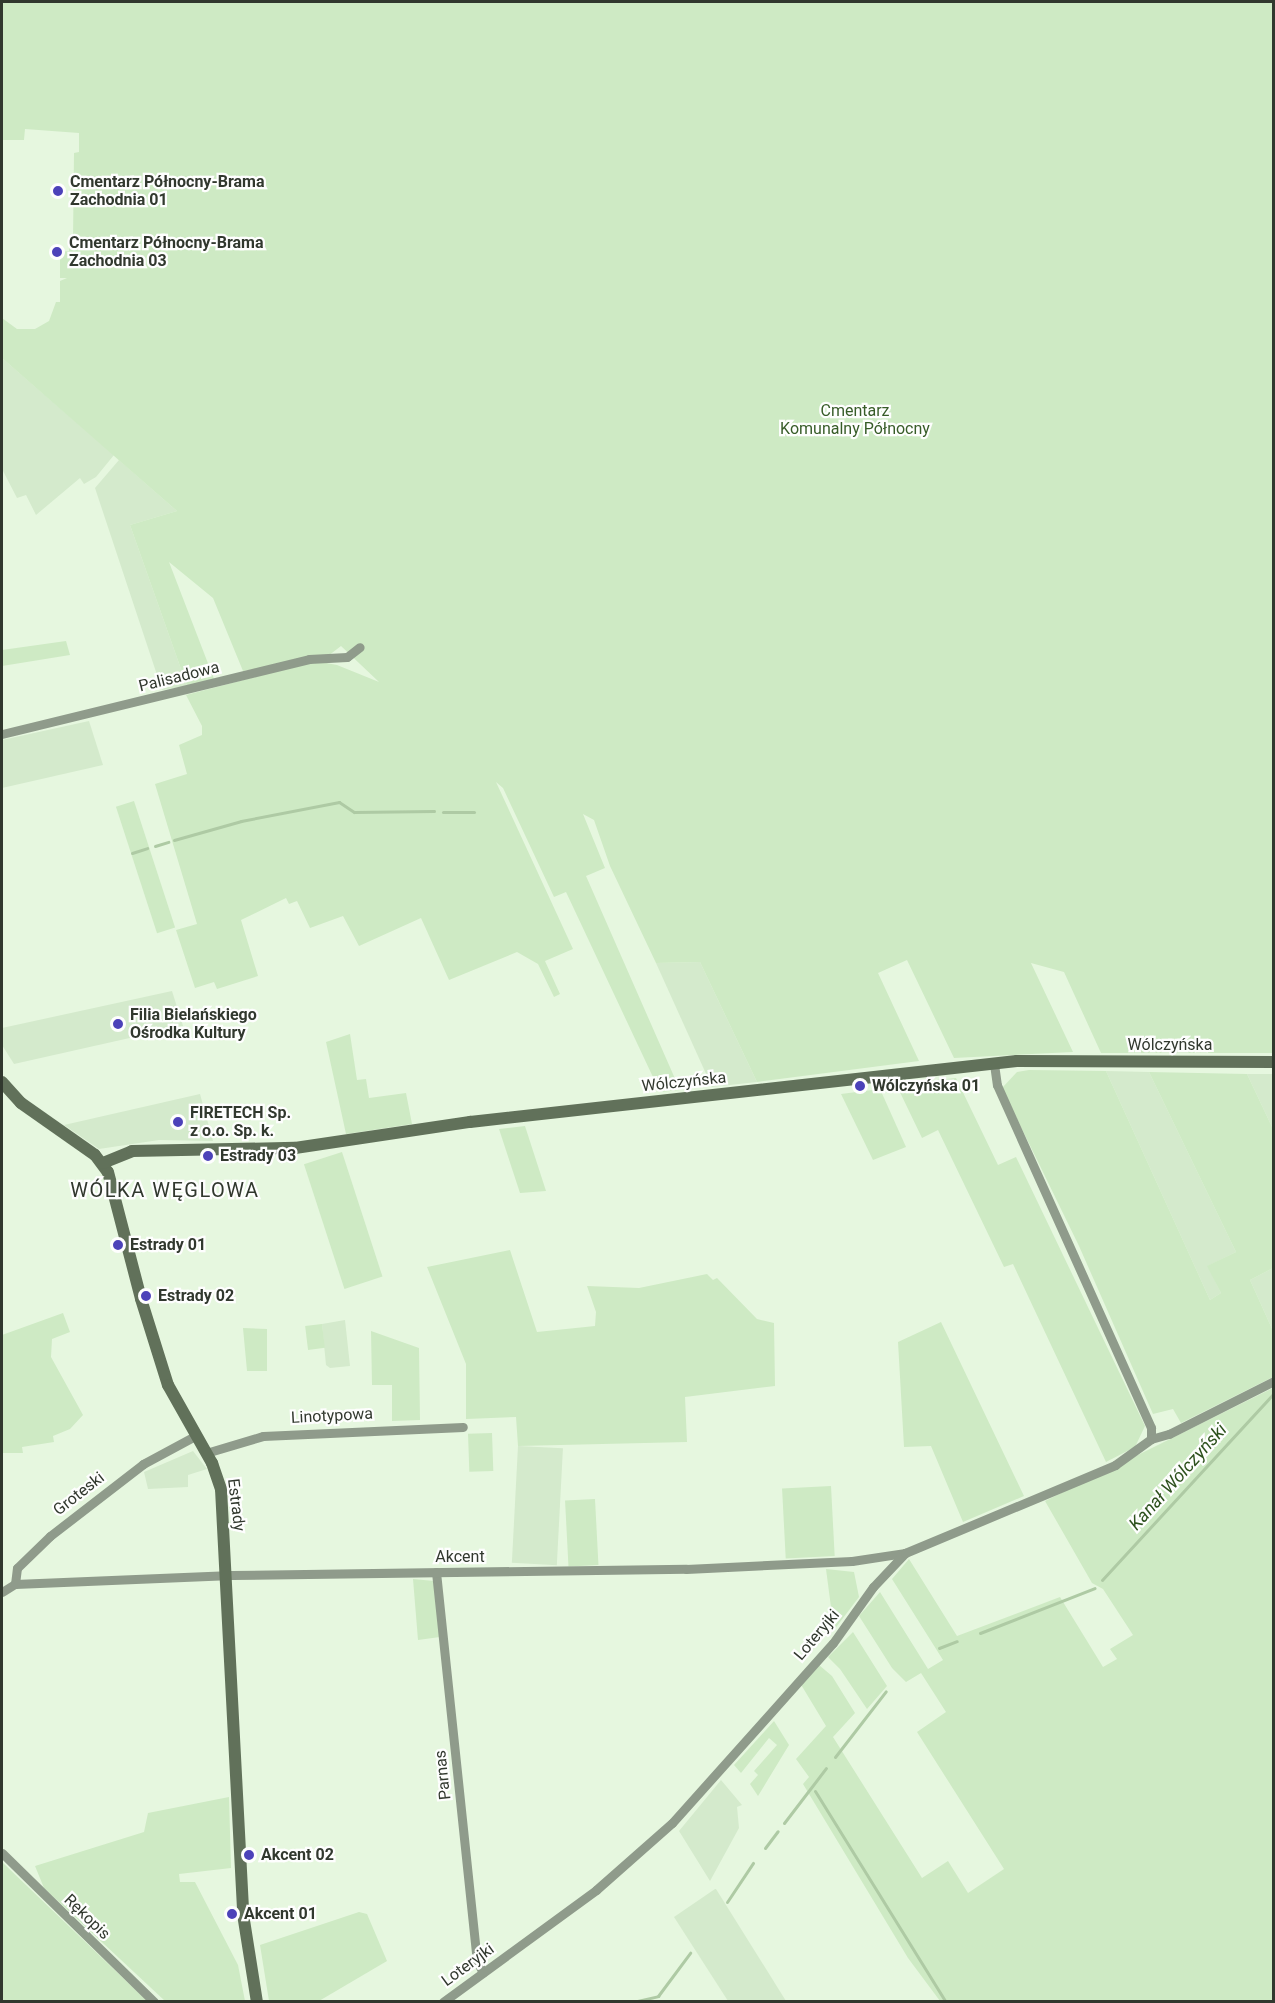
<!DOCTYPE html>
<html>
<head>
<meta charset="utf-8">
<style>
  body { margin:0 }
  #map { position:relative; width:1275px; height:2003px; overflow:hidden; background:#e6f7df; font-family:Roboto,sans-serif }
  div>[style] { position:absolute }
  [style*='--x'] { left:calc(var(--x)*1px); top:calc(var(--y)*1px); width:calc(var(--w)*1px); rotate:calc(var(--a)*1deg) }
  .built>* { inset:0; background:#d4eacc; transform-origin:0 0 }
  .green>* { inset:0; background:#ceeac4; transform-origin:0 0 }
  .stream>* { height:3px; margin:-1.5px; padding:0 1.5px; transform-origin:1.5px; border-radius:1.5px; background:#aecaa4 }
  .street>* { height:9px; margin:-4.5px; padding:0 4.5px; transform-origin:4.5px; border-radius:4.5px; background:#8f9b8b }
  .secondary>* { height:12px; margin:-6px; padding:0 6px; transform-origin:6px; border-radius:6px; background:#61715a }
  .dots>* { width:16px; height:16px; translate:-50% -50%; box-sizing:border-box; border:3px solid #fefefe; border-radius:50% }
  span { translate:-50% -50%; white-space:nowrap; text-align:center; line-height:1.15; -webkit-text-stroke:4.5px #fefefe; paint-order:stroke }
  .poi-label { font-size:16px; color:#31382e; font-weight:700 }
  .left { translate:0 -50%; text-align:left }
  .park-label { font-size:16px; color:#375c28 }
  .street-label { font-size:16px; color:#31382e }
  .water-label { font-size:18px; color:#2d511d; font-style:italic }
  .quarter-label { font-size:20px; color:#31382e; letter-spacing:1.5px }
  .frame { position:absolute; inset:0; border:3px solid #31382e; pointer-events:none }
</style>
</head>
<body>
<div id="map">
  <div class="built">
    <i style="clip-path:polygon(2px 358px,114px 455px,96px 477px,84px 484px,80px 478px,36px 515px,26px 495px,17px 498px,2px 469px)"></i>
    <i style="clip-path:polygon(119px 460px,177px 511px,130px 525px,187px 686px,162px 690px,95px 488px)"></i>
    <i style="clip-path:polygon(89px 721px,103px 765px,2px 788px,2px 740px)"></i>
    <i style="clip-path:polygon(700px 962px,757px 1082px,712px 1087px,656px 963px)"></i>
    <i style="clip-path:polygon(172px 991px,183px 1026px,14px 1064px,2px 1045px,2px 1028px)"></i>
    <i style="clip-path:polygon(1106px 1071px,1149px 1072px,1236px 1252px,1208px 1266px,1221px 1293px,1210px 1300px)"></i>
    <i style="clip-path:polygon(1247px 1074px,1273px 1074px,1273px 1129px)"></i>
    <i style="clip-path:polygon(200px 1094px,213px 1141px,159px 1140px,99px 1149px,64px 1125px)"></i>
    <i style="clip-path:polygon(1273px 1268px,1273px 1331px,1250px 1280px)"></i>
    <i style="clip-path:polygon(345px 1320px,350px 1366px,330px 1368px,326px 1365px,322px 1324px)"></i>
    <i style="left:518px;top:1446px;width:45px;height:117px;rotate:3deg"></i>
    <i style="clip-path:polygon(193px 1451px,207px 1469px,188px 1475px,188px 1487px,148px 1489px,144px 1472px)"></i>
    <i style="clip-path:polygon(721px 1780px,742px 1805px,737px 1807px,739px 1828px,710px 1881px,679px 1831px)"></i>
    <i style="clip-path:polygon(715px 1889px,716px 1889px,786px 2001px,728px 2001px,674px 1917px)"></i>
  </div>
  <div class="green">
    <i style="clip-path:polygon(2px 2px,1273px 2px,1273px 1053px,1101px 1053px,1064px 972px,1031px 963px,1073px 1052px,954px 1058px,907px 960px,878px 973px,919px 1061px,757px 1082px,700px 962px,656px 963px,610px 866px,594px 820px,583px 814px,605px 868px,586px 876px,680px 1090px,660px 1092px,566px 892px,554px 897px,503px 788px,496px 782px,573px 949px,545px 961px,560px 994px,554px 997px,538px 964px,517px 952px,449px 980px,421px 918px,359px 946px,343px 916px,310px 928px,297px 901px,289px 904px,286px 898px,241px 920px,258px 976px,217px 989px,214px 982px,195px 988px,176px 930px,197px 924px,155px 784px,187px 774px,179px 745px,202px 735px,202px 726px,186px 695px,316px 661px,337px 665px,379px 682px,341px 646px,328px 656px,243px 671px,213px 598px,169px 562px,214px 679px,187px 686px,130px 525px,177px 511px,2px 358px,2px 318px,17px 329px,35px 329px,49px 321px,56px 302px,60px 302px,60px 281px,67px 278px,60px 278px,60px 252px,69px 251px,69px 239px,73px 239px,74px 153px,79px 152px,79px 133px,25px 129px,24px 140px,2px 140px)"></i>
    <i style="clip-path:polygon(66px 641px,70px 655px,2px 666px,2px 650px)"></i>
    <i style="left:134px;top:801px;width:133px;height:19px;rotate:72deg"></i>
    <i style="clip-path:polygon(350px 1034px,357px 1080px,366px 1079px,369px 1098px,406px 1093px,412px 1124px,346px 1134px,326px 1042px)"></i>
    <i style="clip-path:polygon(1029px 1070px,1106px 1071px,1210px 1300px,1221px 1293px,1207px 1266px,1236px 1252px,1149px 1072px,1247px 1074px,1273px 1129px,1273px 1268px,1250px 1280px,1273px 1331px,1273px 1377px,1181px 1423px,1173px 1409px,1153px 1414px,1079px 1246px,1002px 1088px,1017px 1072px)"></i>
    <i style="clip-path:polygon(956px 1078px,998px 1165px,1016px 1157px,1145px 1426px,1135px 1447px,1106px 1462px,1013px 1264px,1004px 1267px,938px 1130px,922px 1138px,896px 1084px)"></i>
    <i style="clip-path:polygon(880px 1089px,906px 1147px,873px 1160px,841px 1094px)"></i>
    <i style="clip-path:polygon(525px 1126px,546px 1191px,520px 1193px,499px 1129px)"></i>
    <i style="left:342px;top:1152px;width:131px;height:40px;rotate:72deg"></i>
    <i style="clip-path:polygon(510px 1250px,537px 1332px,595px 1326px,596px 1312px,587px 1286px,639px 1288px,707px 1274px,713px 1280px,717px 1278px,757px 1319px,774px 1323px,775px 1386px,685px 1397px,687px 1442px,518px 1446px,516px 1417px,466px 1419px,466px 1364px,427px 1267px)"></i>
    <i style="clip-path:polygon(63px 1313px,70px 1332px,52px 1339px,51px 1357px,83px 1415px,70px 1429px,53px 1436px,54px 1442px,22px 1447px,23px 1453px,2px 1453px,2px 1335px)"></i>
    <i style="clip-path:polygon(941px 1322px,1024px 1496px,963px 1522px,931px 1446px,904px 1447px,898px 1342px)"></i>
    <i style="left:322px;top:1324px;width:24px;height:17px;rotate:83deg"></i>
    <i style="clip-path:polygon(243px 1328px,267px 1329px,267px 1371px,247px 1371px)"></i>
    <i style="clip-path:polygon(371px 1331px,419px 1348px,420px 1420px,392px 1421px,392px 1385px,372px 1385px)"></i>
    <i style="clip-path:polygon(1273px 1388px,1273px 2001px,940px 2001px,908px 1958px,803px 1784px,809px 1777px,796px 1759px,826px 1726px,800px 1683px,819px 1665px,832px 1676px,855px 1713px,833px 1737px,922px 1878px,948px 1861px,968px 1893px,1004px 1869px,917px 1732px,946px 1712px,921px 1673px,906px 1682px,892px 1668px,859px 1616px,880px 1592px,928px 1669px,943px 1660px,892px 1579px,909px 1559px,957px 1636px,1060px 1597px,1103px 1667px,1117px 1659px,1110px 1649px,1133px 1635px,1103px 1589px,1092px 1583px,1045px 1501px)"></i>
    <i style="left:492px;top:1433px;width:38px;height:24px;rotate:88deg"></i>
    <i style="left:831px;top:1486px;width:70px;height:49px;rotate:87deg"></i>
    <i style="left:595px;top:1499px;width:66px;height:30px;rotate:87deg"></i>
    <i style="clip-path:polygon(826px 1569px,854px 1572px,859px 1597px,834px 1630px)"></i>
    <i style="clip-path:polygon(413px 1579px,434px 1581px,440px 1637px,418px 1640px)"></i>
    <i style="clip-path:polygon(853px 1632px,887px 1686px,867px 1709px,840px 1669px,828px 1657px)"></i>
    <i style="clip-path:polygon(774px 1721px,789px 1745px,758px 1796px,750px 1784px,758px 1775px,754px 1771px,777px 1745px,769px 1738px,741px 1773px,734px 1765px)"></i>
    <i style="clip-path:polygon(229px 1797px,231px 1868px,179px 1874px,180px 1882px,195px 1882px,238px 1965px,245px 2001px,165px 2001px,44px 1888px,35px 1866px,144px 1832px,148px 1813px)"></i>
    <i style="clip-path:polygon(2px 1862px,147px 2001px,2px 2001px)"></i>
    <i style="clip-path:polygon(359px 1912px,367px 1914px,387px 1961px,319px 2001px,269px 2001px,260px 1945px)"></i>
  </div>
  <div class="stream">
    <i style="--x:443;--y:812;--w:31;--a:0"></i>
    <i style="--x:174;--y:840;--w:70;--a:-15.8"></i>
    <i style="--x:241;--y:821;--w:100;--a:-11"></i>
    <i style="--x:339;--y:802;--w:18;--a:34"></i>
    <i style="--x:354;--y:812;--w:80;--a:-0.7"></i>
    <i style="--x:155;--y:846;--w:14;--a:-17"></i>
    <i style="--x:132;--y:853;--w:16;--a:-18"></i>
    <i style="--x:1102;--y:1580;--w:254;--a:-47.4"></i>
    <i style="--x:980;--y:1633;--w:123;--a:-21.4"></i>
    <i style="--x:939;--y:1648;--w:19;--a:-21"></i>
    <i style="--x:835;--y:1757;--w:83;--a:-52.3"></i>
    <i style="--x:815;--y:1791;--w:248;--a:58.2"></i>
    <i style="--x:784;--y:1823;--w:69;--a:-52.6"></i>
    <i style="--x:765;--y:1848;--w:21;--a:-53"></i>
    <i style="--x:727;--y:1902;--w:47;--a:-56.3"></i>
    <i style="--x:633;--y:2002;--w:26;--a:-13"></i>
    <i style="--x:658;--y:1996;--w:54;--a:-53.3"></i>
  </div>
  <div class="street">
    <i style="--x:2;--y:734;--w:316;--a:-13.7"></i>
    <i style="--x:309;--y:659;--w:38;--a:-3"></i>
    <i style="--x:347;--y:657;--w:16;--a:-38"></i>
    <i style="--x:994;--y:1064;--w:21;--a:82"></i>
    <i style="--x:997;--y:1085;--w:376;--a:65.8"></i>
    <i style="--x:1151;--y:1428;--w:11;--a:90"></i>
    <i style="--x:206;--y:1453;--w:59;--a:-16.6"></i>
    <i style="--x:263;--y:1436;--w:200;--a:-2.6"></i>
    <i style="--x:436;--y:1572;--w:391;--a:84"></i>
    <i style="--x:477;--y:1961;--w:13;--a:63"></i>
    <i style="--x:15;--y:1584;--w:16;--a:-83"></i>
    <i style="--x:17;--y:1568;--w:46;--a:-44.1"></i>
    <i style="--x:50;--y:1536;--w:118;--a:-37.7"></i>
    <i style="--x:143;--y:1464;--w:59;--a:-28.3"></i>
    <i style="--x:2;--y:1592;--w:15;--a:-32"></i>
    <i style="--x:15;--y:1584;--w:217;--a:-2.4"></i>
    <i style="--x:232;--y:1575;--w:454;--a:-0.8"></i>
    <i style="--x:686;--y:1569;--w:166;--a:-2.8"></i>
    <i style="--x:852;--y:1561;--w:54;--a:-8.6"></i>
    <i style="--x:2;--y:1853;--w:213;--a:44.4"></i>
    <i style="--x:443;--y:2002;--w:190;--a:-36.2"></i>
    <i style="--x:596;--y:1890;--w:101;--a:-41.4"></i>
    <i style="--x:672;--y:1823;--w:241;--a:-48.2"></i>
    <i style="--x:833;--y:1643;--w:69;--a:-54.5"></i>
    <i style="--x:873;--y:1587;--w:47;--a:-46.7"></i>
    <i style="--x:905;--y:1553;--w:228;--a:-22.7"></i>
    <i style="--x:1115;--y:1465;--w:44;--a:-35.8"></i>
    <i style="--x:1151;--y:1439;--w:19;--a:-16"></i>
    <i style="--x:1169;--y:1434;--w:118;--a:-26.8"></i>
  </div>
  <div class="secondary">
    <i style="--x:2;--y:1082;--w:28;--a:48"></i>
    <i style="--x:21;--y:1103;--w:90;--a:35.1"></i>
    <i style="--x:95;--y:1155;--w:21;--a:53"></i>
    <i style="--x:108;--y:1172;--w:131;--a:75.4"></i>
    <i style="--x:141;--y:1299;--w:90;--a:72.6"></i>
    <i style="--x:168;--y:1385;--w:90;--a:60.6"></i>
    <i style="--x:212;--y:1463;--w:28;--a:71"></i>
    <i style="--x:221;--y:1489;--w:426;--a:87"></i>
    <i style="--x:243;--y:1914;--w:89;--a:81"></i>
    <i style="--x:103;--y:1163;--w:31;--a:-22"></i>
    <i style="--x:132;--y:1151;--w:163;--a:-1.1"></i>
    <i style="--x:295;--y:1148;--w:177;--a:-8.5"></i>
    <i style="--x:470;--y:1122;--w:550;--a:-6.36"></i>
    <i style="--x:1017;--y:1061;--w:257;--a:0.2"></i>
  </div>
  <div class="dots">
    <i style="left:58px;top:191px;background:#4c42b9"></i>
    <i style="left:57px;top:252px;background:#4c42b9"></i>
    <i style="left:118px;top:1024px;background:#4c42b9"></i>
    <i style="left:860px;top:1086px;background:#4c42b9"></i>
    <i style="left:178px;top:1122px;background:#4c42b9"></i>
    <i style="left:208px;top:1156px;background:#4c42b9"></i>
    <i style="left:118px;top:1245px;background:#4c42b9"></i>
    <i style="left:146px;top:1296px;background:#4c42b9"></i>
    <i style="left:249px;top:1855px;background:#4c42b9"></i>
    <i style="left:232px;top:1914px;background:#4c42b9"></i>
  </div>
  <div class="poi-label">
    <span class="left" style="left:70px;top:191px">Cmentarz Północny-Brama<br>Zachodnia 01</span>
    <span class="left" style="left:69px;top:252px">Cmentarz Północny-Brama<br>Zachodnia 03</span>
    <span class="left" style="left:130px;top:1024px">Filia Bielańskiego<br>Ośrodka Kultury</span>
    <span class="left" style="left:872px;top:1086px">Wólczyńska 01</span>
    <span class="left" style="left:190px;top:1122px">FIRETECH Sp.<br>z o.o. Sp. k.</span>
    <span class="left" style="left:220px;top:1156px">Estrady 03</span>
    <span class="left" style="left:130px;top:1245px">Estrady 01</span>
    <span class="left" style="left:158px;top:1296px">Estrady 02</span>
    <span class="left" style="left:261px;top:1855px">Akcent 02</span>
    <span class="left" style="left:244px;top:1914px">Akcent 01</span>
  </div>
  <div class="park-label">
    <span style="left:855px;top:420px">Cmentarz<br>Komunalny Północny</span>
  </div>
  <div class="street-label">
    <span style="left:179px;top:677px;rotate:-14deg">Palisadowa</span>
    <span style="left:1170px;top:1045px">Wólczyńska</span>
    <span style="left:684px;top:1082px;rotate:-6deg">Wólczyńska</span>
    <span style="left:332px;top:1416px;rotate:-3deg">Linotypowa</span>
    <span style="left:79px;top:1494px;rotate:-38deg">Groteski</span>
    <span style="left:236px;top:1505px;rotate:83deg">Estrady</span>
    <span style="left:460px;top:1557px">Akcent</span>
    <span style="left:817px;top:1635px;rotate:-50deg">Loteryjki</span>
    <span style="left:443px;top:1775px;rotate:-96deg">Parnas</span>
    <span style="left:87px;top:1917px;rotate:44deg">Rękopis</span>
    <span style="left:468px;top:1965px;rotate:-36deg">Loteryjki</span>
  </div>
  <div class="water-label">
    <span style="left:1178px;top:1477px;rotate:-48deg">Kanał Wólczyński</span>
  </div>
  <div class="quarter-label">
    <span style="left:165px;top:1190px">WÓLKA WĘGLOWA</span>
  </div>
  <div class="frame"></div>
</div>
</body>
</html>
